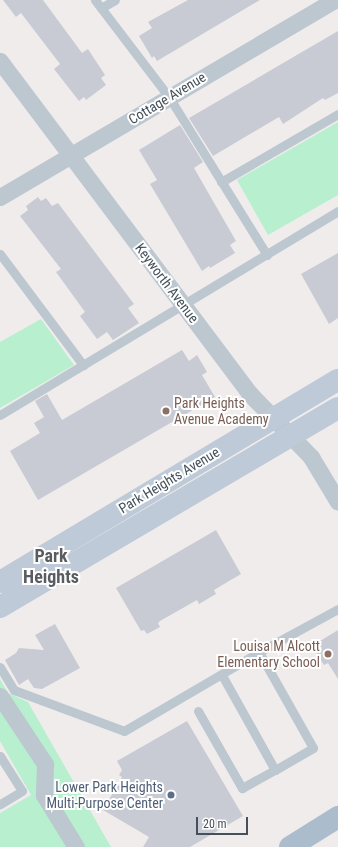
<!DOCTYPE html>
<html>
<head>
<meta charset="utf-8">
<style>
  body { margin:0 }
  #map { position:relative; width:338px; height:847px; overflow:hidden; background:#f0ecec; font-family:"Roboto Condensed",sans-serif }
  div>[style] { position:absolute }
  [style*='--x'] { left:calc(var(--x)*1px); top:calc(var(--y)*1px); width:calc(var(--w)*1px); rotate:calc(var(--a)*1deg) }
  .green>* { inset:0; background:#b8efce }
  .building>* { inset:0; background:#c8cbd3 }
  .lane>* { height:9px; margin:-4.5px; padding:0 4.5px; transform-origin:4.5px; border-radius:4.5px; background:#bcc7d0 }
  .street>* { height:17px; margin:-8.5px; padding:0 8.5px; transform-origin:8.5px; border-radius:8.5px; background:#bcc7d0 }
  .secondary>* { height:22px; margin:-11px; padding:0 11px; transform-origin:11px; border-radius:11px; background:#becad7 }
  .primary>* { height:22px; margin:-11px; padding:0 11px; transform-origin:11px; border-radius:11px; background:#abbccd }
  .dots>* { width:11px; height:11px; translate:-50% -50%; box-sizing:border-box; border:2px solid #fff; border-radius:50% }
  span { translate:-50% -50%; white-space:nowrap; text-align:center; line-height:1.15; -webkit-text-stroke:4px #fff; paint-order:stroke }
  .street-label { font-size:14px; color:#44505a }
  .education-label { font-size:14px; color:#785e54 }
  .left { translate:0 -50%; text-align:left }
  .right { translate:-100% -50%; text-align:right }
  .service-label { font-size:14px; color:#4e5e75 }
  .district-label { font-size:18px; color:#595d62; font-weight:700 }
  .scale { position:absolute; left:196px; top:817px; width:52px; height:18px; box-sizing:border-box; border:2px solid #44505a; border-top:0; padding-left:5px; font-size:12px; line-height:14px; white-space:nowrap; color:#44505a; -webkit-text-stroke:3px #fff; paint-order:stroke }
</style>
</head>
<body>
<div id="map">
  <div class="green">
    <i style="clip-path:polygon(338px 122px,338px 195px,268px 235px,237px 180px)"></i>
    <i style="clip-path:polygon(41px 319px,74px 365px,0 408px,0 342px)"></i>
    <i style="clip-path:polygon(0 679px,8px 693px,28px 702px,111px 847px,0 847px,0 813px,31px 795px,0 741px)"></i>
  </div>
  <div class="building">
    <i style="clip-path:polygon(3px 0,43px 0,82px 53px,88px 49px,105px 75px,101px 78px,106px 85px,86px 100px,84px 97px,79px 101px,54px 69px,60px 64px,21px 13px,16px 17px)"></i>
    <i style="clip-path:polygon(188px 0,260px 0,157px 61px,154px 56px,152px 58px,139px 36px,152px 28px,148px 22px)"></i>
    <i style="clip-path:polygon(338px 31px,338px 93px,325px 100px,323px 98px,283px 124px,279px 117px,213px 156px,189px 118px)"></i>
    <i style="clip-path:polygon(180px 125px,203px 162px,194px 168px,236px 241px,230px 245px,235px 253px,210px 268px,209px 266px,202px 271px,150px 184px,157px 180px,139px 150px)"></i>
    <i style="clip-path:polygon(38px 197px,41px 201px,46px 198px,52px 206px,58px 203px,134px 304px,128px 308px,139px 323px,113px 340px,107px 332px,97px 339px,80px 316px,85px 312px,56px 272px,61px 269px,20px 216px,28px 210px,26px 206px)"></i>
    <i style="clip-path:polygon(338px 253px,338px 318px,329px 324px,301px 274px)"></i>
    <i style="clip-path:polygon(182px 350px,189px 361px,197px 355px,207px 372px,202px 375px,215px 397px,38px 500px,10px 451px,40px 433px,34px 423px,44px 417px,35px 401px,47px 394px,62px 420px)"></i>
    <i style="clip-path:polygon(216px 530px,241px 574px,214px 590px,216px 594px,199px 604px,197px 600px,160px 621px,158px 623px,160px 627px,147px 634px,144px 630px,141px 631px,116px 588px)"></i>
    <i style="clip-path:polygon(55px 624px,80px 668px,42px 689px,34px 688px,28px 679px,19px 685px,5px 660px,16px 653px,19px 648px,44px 650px,35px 635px)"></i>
    <i style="clip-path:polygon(338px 630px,338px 679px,328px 663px,324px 665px,312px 646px)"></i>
    <i style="clip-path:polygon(187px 721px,243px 816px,190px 847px,143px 847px,149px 837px,103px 810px,122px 777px,119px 775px,122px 770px,117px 761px)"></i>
  </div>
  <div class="lane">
    <i style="--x:95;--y:0;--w:122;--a:52.7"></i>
    <i style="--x:169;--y:97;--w:186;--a:58.2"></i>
    <i style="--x:101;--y:8;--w:16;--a:-30"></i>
    <i style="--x:221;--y:182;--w:135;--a:-30.2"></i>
    <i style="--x:0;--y:254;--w:139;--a:53.2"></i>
    <i style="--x:0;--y:415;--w:395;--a:-31.1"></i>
    <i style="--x:259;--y:652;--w:110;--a:60.6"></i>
    <i style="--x:313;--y:748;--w:44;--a:149.9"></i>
    <i style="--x:0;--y:667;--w:27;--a:59"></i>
    <i style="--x:14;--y:690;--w:117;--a:20.4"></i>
    <i style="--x:124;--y:731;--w:156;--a:-30.3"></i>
    <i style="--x:259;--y:652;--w:90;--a:-28.6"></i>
    <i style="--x:198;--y:711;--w:89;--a:60.3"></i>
    <i style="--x:242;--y:788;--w:38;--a:-29"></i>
    <i style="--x:275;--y:770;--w:109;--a:-119.2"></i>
    <i style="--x:0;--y:756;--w:41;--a:57.8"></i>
    <i style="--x:22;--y:791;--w:26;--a:149"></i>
  </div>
  <div class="street">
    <i style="--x:0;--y:61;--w:416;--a:53.1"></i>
    <i style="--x:250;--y:394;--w:88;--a:45.9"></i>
    <i style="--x:311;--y:457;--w:52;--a:59"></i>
    <i style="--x:0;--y:197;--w:388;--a:-30.5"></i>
    <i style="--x:0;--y:696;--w:82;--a:56.5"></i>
    <i style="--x:45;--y:764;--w:31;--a:92"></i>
    <i style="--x:44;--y:795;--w:61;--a:58.4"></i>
  </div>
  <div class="secondary">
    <i style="--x:0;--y:582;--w:394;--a:-30.9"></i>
    <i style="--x:0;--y:607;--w:392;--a:-30.5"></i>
  </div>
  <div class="primary">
    <i style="--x:290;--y:847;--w:57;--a:-32"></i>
  </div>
  <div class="dots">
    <i style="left:166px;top:411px;background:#8d6e63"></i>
    <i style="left:328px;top:654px;background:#8d6e63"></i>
    <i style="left:171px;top:795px;background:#5c6f8a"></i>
  </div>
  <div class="street-label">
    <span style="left:167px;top:98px;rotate:-31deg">Cottage Avenue</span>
    <span style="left:167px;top:283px;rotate:53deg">Keyworth Avenue</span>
    <span style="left:169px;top:480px;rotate:-31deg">Park Heights Avenue</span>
  </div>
  <div class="education-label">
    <span class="left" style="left:174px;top:411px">Park Heights<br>Avenue Academy</span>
    <span class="right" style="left:320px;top:654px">Louisa M Alcott<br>Elementary School</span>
  </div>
  <div class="service-label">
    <span class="right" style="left:163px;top:795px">Lower Park Heights<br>Multi-Purpose Center</span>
  </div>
  <div class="district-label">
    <span style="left:51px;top:567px">Park<br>Heights</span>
  </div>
  <div class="scale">20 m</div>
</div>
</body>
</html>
